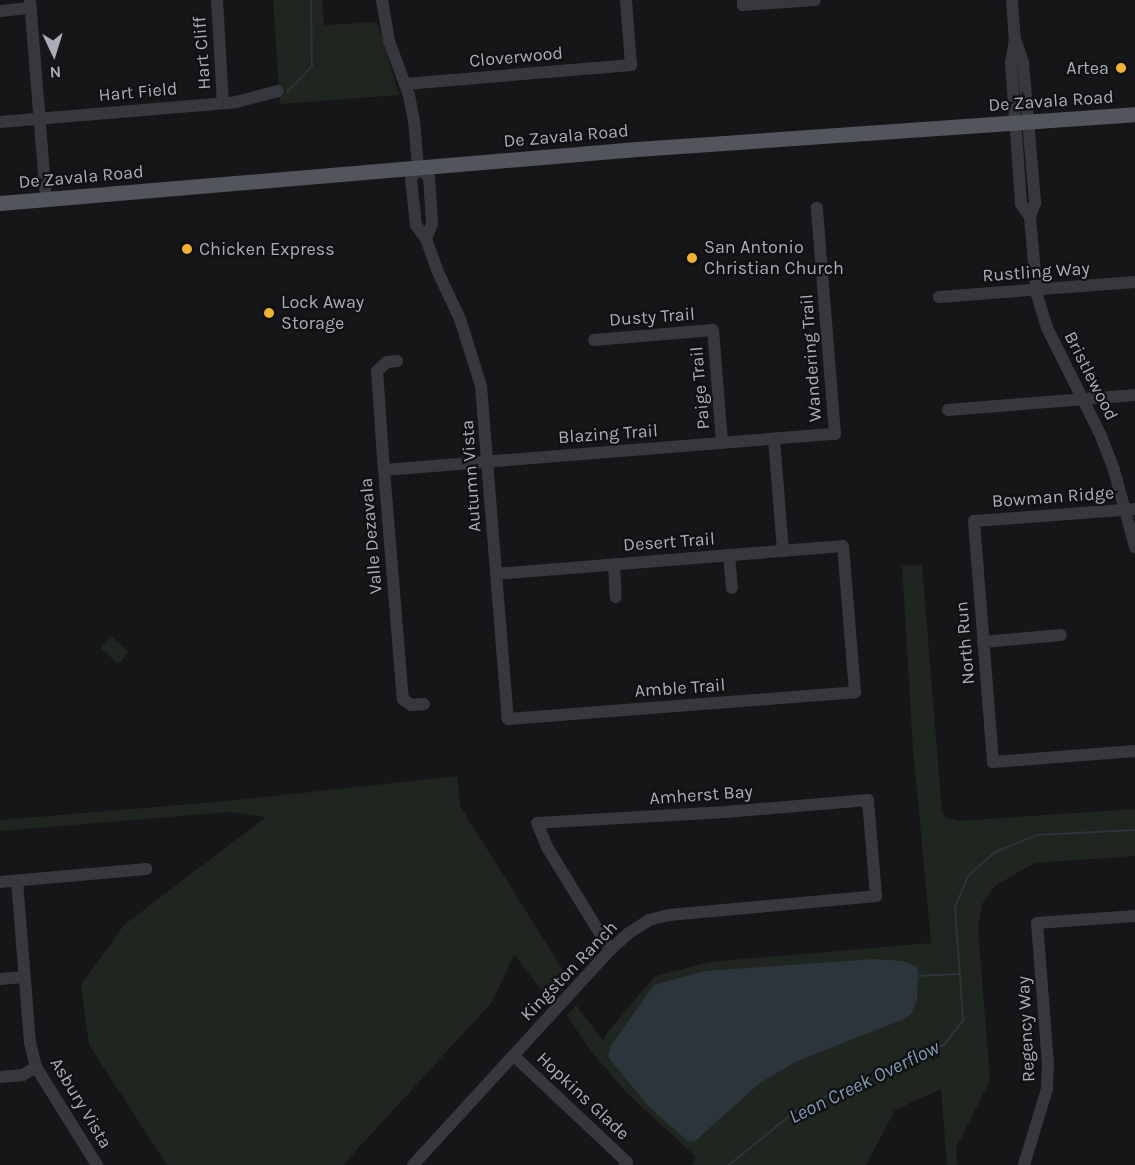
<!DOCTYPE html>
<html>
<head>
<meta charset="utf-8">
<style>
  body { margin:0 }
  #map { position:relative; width:1135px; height:1165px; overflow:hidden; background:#161618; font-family:Karla,sans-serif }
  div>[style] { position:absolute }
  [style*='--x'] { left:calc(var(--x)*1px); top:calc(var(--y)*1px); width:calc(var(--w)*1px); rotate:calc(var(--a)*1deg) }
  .green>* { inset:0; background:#1e261f; transform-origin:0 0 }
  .water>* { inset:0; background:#2c353c }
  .stream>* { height:2px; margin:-1px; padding:0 1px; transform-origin:1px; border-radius:1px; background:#2c353c }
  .minor>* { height:12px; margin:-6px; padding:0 6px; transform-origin:6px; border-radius:6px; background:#37383d }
  .major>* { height:15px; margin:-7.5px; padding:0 7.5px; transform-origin:7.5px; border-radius:7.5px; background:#53555c }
  .dots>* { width:16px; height:16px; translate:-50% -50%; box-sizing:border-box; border:3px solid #111113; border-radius:50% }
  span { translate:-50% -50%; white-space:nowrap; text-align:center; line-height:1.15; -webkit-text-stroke:4.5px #111113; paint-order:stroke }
  .street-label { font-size:18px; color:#a8adb8 }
  .poi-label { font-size:18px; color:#a8adb8 }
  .right { translate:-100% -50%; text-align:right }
  .left { translate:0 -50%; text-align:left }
  .water-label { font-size:20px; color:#7f9bb3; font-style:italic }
  .north { position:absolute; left:24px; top:24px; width:60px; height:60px; -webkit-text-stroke:4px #111113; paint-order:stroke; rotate:176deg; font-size:16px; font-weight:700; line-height:24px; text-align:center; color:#a8adb8 }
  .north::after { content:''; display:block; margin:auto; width:21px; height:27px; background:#a8adb8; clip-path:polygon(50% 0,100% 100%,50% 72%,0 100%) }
</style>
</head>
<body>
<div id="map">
  <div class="green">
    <i style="clip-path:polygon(273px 0,322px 0,324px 25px,377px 22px,399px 95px,280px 104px)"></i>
    <i style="clip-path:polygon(922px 565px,942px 812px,947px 818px,958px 821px,1135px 809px,1135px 856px,1035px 863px,996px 885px,982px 904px,978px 928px,990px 1080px,956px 1148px,957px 1165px,947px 1165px,941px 1089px,895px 1110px,866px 1165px,692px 1165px,696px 1157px,626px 1092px,591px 1051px,567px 1016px,576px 1005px,603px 1041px,607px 1033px,655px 976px,710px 962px,931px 943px,913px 748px,902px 566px)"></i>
    <i style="left:111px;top:636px;width:24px;height:16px;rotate:42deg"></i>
    <i style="clip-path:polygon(457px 776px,460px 806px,569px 980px,550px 1001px,514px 955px,492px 1002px,343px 1165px,167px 1165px,89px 1045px,81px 985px,124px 925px,266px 817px,230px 812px,0 831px,0 812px,1px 820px,228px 801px)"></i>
  </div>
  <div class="water">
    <i style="clip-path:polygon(875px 959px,902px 961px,918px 967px,917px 1000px,911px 1014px,902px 1020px,797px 1061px,760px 1083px,694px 1142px,688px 1141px,649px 1107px,608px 1057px,610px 1047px,654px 985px,705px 971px)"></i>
  </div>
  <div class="stream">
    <i style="--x:287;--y:92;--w:36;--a:-46"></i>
    <i style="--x:312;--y:66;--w:66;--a:-90.9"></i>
    <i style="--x:917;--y:976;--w:42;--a:-2.7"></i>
    <i style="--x:729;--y:1165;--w:84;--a:-39.2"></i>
    <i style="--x:794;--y:1112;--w:114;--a:-25.9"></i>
    <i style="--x:897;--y:1062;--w:50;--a:-19.9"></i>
    <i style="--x:944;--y:1045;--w:31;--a:-52"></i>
    <i style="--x:963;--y:1021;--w:114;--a:-94"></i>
    <i style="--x:955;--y:907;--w:34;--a:-67"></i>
    <i style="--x:968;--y:876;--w:36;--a:-42"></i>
    <i style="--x:995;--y:852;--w:45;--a:-22"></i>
    <i style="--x:1037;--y:835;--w:98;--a:-2.9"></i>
  </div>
  <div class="minor">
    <i style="--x:30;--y:0;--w:201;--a:85.4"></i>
    <i style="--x:217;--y:0;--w:103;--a:86.7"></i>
    <i style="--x:382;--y:0;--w:42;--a:80.3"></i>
    <i style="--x:389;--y:41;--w:58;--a:69.7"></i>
    <i style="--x:409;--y:95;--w:25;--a:79"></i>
    <i style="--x:414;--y:120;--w:48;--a:85.2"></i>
    <i style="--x:418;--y:168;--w:13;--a:122"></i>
    <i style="--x:411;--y:179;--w:46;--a:83.8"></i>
    <i style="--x:416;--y:225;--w:17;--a:54"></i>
    <i style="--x:426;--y:239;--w:33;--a:70"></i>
    <i style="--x:437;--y:270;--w:54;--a:64.9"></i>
    <i style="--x:460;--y:319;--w:70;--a:72.6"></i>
    <i style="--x:481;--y:386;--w:334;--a:85.4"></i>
    <i style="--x:508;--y:719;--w:348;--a:-4.4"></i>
    <i style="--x:855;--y:692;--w:146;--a:-94.7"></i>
    <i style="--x:843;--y:546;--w:347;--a:175.4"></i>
    <i style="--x:743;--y:0;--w:5;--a:90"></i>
    <i style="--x:743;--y:5;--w:72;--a:-4"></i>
    <i style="--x:1012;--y:0;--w:39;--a:86"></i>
    <i style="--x:1015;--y:39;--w:24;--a:99"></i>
    <i style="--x:1011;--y:63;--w:141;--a:85.9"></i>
    <i style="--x:1021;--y:204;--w:16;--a:55"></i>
    <i style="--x:1030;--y:217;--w:78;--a:84.9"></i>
    <i style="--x:1037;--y:295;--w:34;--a:73"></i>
    <i style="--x:1047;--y:328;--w:121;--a:63.4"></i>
    <i style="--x:1101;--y:436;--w:36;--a:69"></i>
    <i style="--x:1114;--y:470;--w:80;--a:74.7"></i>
    <i style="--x:0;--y:11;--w:31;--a:-6"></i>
    <i style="--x:1016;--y:42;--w:21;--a:71"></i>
    <i style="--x:1023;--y:62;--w:142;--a:85.1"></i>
    <i style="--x:1035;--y:203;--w:15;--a:110"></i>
    <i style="--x:405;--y:84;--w:227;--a:-4.8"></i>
    <i style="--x:631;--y:65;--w:65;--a:-94.4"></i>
    <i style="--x:0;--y:122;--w:237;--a:-4.8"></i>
    <i style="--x:236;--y:102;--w:43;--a:-14.7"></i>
    <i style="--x:418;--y:168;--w:14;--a:39"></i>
    <i style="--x:429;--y:177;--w:47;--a:86.3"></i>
    <i style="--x:432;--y:224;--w:16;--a:112"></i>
    <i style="--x:939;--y:297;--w:197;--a:-4.4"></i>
    <i style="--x:594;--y:340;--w:119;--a:-4.8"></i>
    <i style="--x:713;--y:330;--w:113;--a:85.4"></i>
    <i style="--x:397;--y:361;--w:10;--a:174"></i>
    <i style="--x:387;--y:362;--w:13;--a:138"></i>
    <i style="--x:377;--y:371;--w:99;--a:86"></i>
    <i style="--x:384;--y:470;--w:230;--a:85.3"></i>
    <i style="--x:403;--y:699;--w:10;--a:37"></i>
    <i style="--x:411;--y:705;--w:13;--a:-4"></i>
    <i style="--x:948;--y:410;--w:188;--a:-4.6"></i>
    <i style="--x:774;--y:439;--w:112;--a:85.4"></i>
    <i style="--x:384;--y:470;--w:452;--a:-4.6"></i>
    <i style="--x:835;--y:434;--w:227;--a:-94.6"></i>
    <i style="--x:1135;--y:509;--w:161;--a:175.7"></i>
    <i style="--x:974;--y:521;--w:242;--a:85.5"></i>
    <i style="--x:993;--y:762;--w:142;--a:-4.4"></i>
    <i style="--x:729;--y:555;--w:33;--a:85"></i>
    <i style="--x:614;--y:564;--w:33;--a:87"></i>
    <i style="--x:983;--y:642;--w:78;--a:-5.1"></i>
    <i style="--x:17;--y:881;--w:163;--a:85.4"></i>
    <i style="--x:30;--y:1043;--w:25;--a:76"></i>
    <i style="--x:36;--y:1067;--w:115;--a:58.1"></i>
    <i style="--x:0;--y:882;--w:147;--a:-5.1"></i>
    <i style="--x:0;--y:979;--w:24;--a:-5"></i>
    <i style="--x:514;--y:1056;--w:155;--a:43.2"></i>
    <i style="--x:627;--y:1162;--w:4;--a:124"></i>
    <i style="--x:0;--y:1077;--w:23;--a:-5"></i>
    <i style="--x:23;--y:1075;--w:15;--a:-32"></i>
    <i style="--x:413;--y:1165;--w:292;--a:-47.5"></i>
    <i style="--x:610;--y:950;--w:25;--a:-42"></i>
    <i style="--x:629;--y:933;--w:24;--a:-33"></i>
    <i style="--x:649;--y:920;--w:21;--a:-14"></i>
    <i style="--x:669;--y:915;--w:208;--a:-5.2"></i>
    <i style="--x:876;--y:896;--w:96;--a:-94.8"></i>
    <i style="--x:868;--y:800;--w:143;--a:175.2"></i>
    <i style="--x:726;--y:812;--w:189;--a:176.7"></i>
    <i style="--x:537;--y:823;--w:26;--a:67"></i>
    <i style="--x:547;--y:847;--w:121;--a:58.5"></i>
    <i style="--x:1024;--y:1165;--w:79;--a:-73.2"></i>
    <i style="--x:1047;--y:1089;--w:24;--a:-88"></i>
    <i style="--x:1048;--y:1065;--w:142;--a:-94.4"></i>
    <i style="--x:1037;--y:923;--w:98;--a:-4.1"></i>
  </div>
  <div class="major">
    <i style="--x:0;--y:203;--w:639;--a:-4.85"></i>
    <i style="--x:637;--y:149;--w:499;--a:-4"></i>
  </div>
  <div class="dots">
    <i style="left:1121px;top:68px;background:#f2b134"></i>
    <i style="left:187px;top:249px;background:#f2b134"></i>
    <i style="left:692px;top:258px;background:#f2b134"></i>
    <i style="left:269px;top:313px;background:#f2b134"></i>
  </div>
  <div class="street-label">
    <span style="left:202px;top:53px;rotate:-94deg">Hart Cliff</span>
    <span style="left:516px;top:57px;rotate:-5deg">Cloverwood</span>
    <span style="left:138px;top:92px;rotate:-5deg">Hart Field</span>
    <span style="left:1051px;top:101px;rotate:-4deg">De Zavala Road</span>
    <span style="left:566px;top:136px;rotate:-5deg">De Zavala Road</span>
    <span style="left:81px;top:177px;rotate:-5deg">De Zavala Road</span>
    <span style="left:1036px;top:272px;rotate:-4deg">Rustling Way</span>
    <span style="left:652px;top:317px;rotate:-4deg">Dusty Trail</span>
    <span style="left:811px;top:358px;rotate:-94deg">Wandering Trail</span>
    <span style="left:1091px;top:376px;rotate:63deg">Bristlewood</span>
    <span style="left:700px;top:388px;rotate:-95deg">Paige Trail</span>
    <span style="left:608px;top:434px;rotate:-4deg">Blazing Trail</span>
    <span style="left:471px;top:476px;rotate:-94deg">Autumn Vista</span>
    <span style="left:1053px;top:497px;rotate:-4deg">Bowman Ridge</span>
    <span style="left:371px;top:536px;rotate:-95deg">Valle Dezavala</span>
    <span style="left:669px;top:542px;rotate:-4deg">Desert Trail</span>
    <span style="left:965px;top:643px;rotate:-95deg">North Run</span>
    <span style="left:680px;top:688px;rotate:-4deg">Amble Trail</span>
    <span style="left:701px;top:795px;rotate:-4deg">Amherst Bay</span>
    <span style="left:569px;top:971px;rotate:-46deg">Kingston Ranch</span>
    <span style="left:1026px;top:1029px;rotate:-93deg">Regency Way</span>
    <span style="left:583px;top:1096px;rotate:43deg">Hopkins Glade</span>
    <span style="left:81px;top:1103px;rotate:59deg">Asbury Vista</span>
  </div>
  <div class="poi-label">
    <span class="right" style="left:1109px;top:68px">Artea</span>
    <span class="left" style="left:704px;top:258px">San Antonio<br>Christian Church</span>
    <span class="left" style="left:199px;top:249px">Chicken Express</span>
    <span class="left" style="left:281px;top:313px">Lock Away<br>Storage</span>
  </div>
  <div class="water-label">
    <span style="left:864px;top:1082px;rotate:-26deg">Leon Creek Overflow</span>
  </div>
  <div class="north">N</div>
</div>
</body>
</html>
